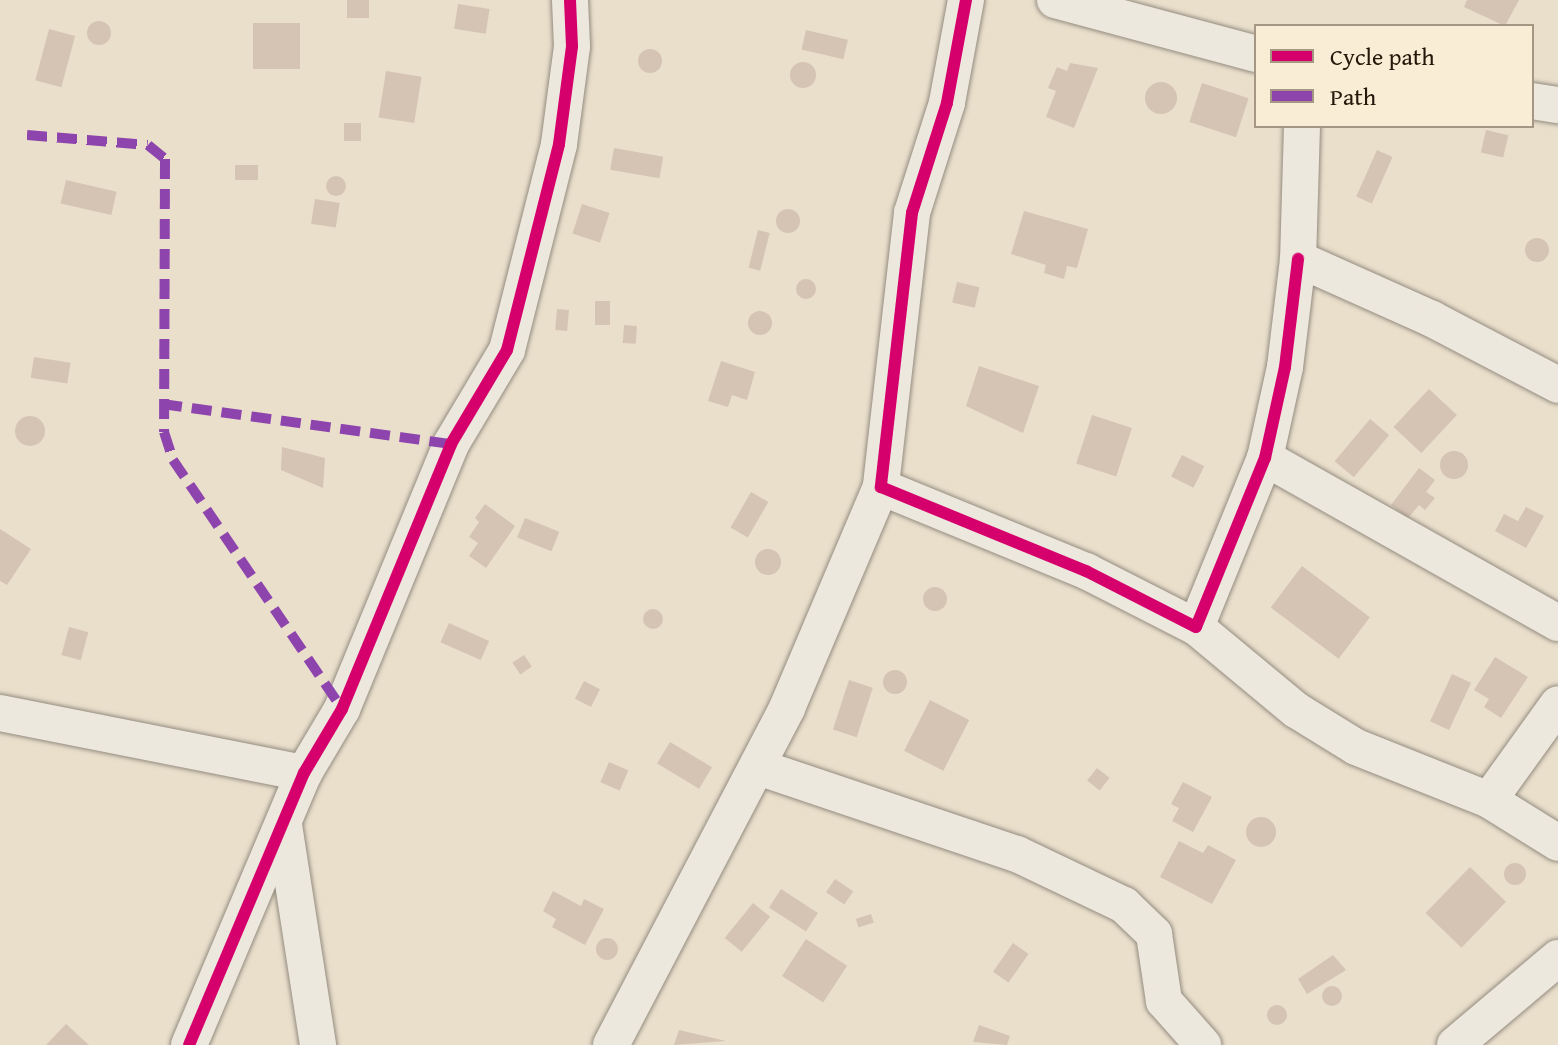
<!DOCTYPE html>
<html>
<head>
<meta charset="utf-8">
<style>
  body { margin:0 }
  #map { position:relative; width:1558px; height:1045px; overflow:hidden; background:#eadfcb; font-family:"Gentium Book Plus",serif }
  div>[style] { position:absolute }
  [style*='--x'] { left:calc(var(--x)*1px); top:calc(var(--y)*1px); width:calc(var(--w)*1px); rotate:calc(var(--a)*1deg) }
  .building>* { inset:0; background:#d5c4b3; transform-origin:0 0 }
  .round { border-radius:50% }
  .roads { filter:drop-shadow(0 0 2px #948c80) drop-shadow(0 0 2px #948c80) }
  .minor>* { height:36px; margin:-18px; padding:0 18px; transform-origin:18px; border-radius:18px; background:#ede8de }
  .quiet>* { height:10px; margin-top:-5px; transform-origin:0; background:repeating-linear-gradient(90deg,#8e44ad 0 20px,transparent 0 30px) }
  .cycleway>* { height:12px; margin:-6px; padding:0 6px; transform-origin:6px; border-radius:6px; background:#d6006c }
  span { translate:-50% -50%; white-space:nowrap; text-align:center; line-height:1.15; -webkit-text-stroke:6px #faedd5; paint-order:stroke }
  .legend { position:absolute; left:1254px; top:24px; width:280px; height:104px; box-sizing:border-box; background:#faedd5; border:2px solid #a59783; margin:0; padding:10px 14px; list-style:none; font-size:24px; color:#251709 }
  .legend li { display:flex; align-items:center; gap:16px; height:40px }
  .legend b { width:40px; border:2px solid #a59783 }
</style>
</head>
<body>
<div id="map">
  <div class="building">
    <i style="left:347px;top:0;width:22px;height:18px"></i>
    <i style="clip-path:polygon(1467px 0,1519px 0,1505px 26px,1464px 7px)"></i>
    <i style="left:458px;top:4px;width:32px;height:25px;rotate:9deg"></i>
    <i class="round" style="left:87px;top:21px;width:24px;height:24px"></i>
    <i style="left:253px;top:23px;width:47px;height:46px"></i>
    <i style="left:49px;top:29px;width:27px;height:53px;rotate:15deg"></i>
    <i style="left:806px;top:30px;width:43px;height:20px;rotate:13deg"></i>
    <i class="round" style="left:638px;top:49px;width:24px;height:24px"></i>
    <i class="round" style="left:790px;top:62px;width:26px;height:26px"></i>
    <i style="clip-path:polygon(1070px 63px,1098px 68px,1074px 128px,1046px 117px,1056px 91px,1048px 88px,1057px 67px,1067px 71px)"></i>
    <i style="left:386px;top:71px;width:36px;height:47px;rotate:9deg"></i>
    <i class="round" style="left:1145px;top:82px;width:32px;height:32px"></i>
    <i style="left:1202px;top:83px;width:49px;height:41px;rotate:18deg"></i>
    <i style="left:344px;top:123px;width:17px;height:18px"></i>
    <i style="left:1486px;top:130px;width:23px;height:23px;rotate:13deg"></i>
    <i style="left:614px;top:148px;width:50px;height:22px;rotate:10deg"></i>
    <i style="left:1377px;top:150px;width:17px;height:51px;rotate:24deg"></i>
    <i style="left:235px;top:165px;width:23px;height:15px"></i>
    <i class="round" style="left:326px;top:176px;width:20px;height:20px"></i>
    <i style="left:66px;top:180px;width:52px;height:24px;rotate:13deg"></i>
    <i style="left:315px;top:199px;width:25px;height:25px;rotate:9deg"></i>
    <i style="left:582px;top:204px;width:29px;height:31px;rotate:18deg"></i>
    <i class="round" style="left:776px;top:209px;width:24px;height:24px"></i>
    <i style="clip-path:polygon(1024px 211px,1088px 229px,1077px 268px,1067px 266px,1064px 279px,1044px 273px,1046px 265px,1011px 254px)"></i>
    <i style="left:758px;top:230px;width:12px;height:39px;rotate:14deg"></i>
    <i class="round" style="left:1525px;top:238px;width:24px;height:24px"></i>
    <i class="round" style="left:796px;top:279px;width:20px;height:20px"></i>
    <i style="left:957px;top:282px;width:23px;height:21px;rotate:13deg"></i>
    <i style="left:595px;top:301px;width:15px;height:24px"></i>
    <i style="left:557px;top:309px;width:12px;height:21px;rotate:5deg"></i>
    <i class="round" style="left:748px;top:311px;width:24px;height:24px"></i>
    <i style="left:624px;top:325px;width:13px;height:18px;rotate:4deg"></i>
    <i style="left:34px;top:357px;width:37px;height:21px;rotate:9deg"></i>
    <i style="clip-path:polygon(721px 361px,755px 372px,747px 400px,732px 395px,728px 407px,708px 401px)"></i>
    <i style="clip-path:polygon(979px 366px,1039px 386px,1023px 433px,966px 406px)"></i>
    <i style="left:1429px;top:389px;width:38px;height:52px;rotate:43deg"></i>
    <i style="left:1092px;top:415px;width:42px;height:51px;rotate:18deg"></i>
    <i class="round" style="left:15px;top:416px;width:30px;height:30px"></i>
    <i style="left:1370px;top:419px;width:25px;height:55px;rotate:40deg"></i>
    <i style="clip-path:polygon(282px 447px,325px 458px,323px 488px,281px 470px)"></i>
    <i class="round" style="left:1440px;top:451px;width:28px;height:28px"></i>
    <i style="left:1182px;top:455px;width:25px;height:24px;rotate:27deg"></i>
    <i style="clip-path:polygon(1419px 468px,1435px 480px,1426px 492px,1435px 498px,1425px 510px,1419px 505px,1408px 518px,1391px 505px)"></i>
    <i style="left:751px;top:492px;width:20px;height:41px;rotate:30deg"></i>
    <i style="clip-path:polygon(485px 504px,515px 526px,486px 568px,469px 556px,478px 543px,469px 537px,479px 522px,475px 518px)"></i>
    <i style="clip-path:polygon(1526px 507px,1544px 516px,1526px 548px,1495px 531px,1504px 514px,1518px 521px)"></i>
    <i style="left:525px;top:518px;width:37px;height:21px;rotate:22deg"></i>
    <i style="clip-path:polygon(0 529px,31px 549px,7px 585px,0 581px)"></i>
    <i class="round" style="left:755px;top:549px;width:26px;height:26px"></i>
    <i style="left:1302px;top:566px;width:85px;height:52px;rotate:37deg"></i>
    <i class="round" style="left:923px;top:587px;width:24px;height:24px"></i>
    <i class="round" style="left:643px;top:609px;width:20px;height:20px"></i>
    <i style="left:449px;top:623px;width:44px;height:21px;rotate:24deg"></i>
    <i style="left:69px;top:627px;width:20px;height:29px;rotate:15deg"></i>
    <i style="left:524px;top:655px;width:14px;height:14px;rotate:56deg"></i>
    <i style="clip-path:polygon(1495px 657px,1528px 677px,1501px 718px,1484px 707px,1489px 699px,1474px 690px)"></i>
    <i class="round" style="left:883px;top:670px;width:24px;height:24px"></i>
    <i style="left:1452px;top:674px;width:21px;height:52px;rotate:25deg"></i>
    <i style="left:849px;top:680px;width:25px;height:52px;rotate:18deg"></i>
    <i style="left:584px;top:681px;width:18px;height:20px;rotate:27deg"></i>
    <i style="left:930px;top:700px;width:44px;height:57px;rotate:27deg"></i>
    <i style="left:670px;top:742px;width:49px;height:25px;rotate:31deg"></i>
    <i style="left:609px;top:762px;width:21px;height:22px;rotate:23deg"></i>
    <i style="left:1097px;top:768px;width:16px;height:16px;rotate:38deg"></i>
    <i style="clip-path:polygon(1183px 782px,1212px 797px,1193px 832px,1172px 821px,1179px 808px,1171px 804px)"></i>
    <i class="round" style="left:1246px;top:817px;width:30px;height:30px"></i>
    <i style="clip-path:polygon(1179px 841px,1203px 853px,1208px 845px,1236px 860px,1212px 904px,1160px 877px)"></i>
    <i class="round" style="left:1504px;top:863px;width:22px;height:22px"></i>
    <i style="left:1470px;top:867px;width:50px;height:64px;rotate:44deg"></i>
    <i style="left:835px;top:879px;width:22px;height:16px;rotate:34deg"></i>
    <i style="left:781px;top:889px;width:44px;height:22px;rotate:33deg"></i>
    <i style="clip-path:polygon(553px 891px,581px 906px,584px 899px,604px 909px,585px 945px,552px 927px,556px 919px,543px 911px)"></i>
    <i style="left:753px;top:903px;width:22px;height:45px;rotate:39deg"></i>
    <i style="left:871px;top:914px;width:9px;height:16px;rotate:72deg"></i>
    <i class="round" style="left:596px;top:938px;width:22px;height:22px"></i>
    <i style="left:806px;top:939px;width:49px;height:44px;rotate:33deg"></i>
    <i style="left:1013px;top:943px;width:19px;height:35px;rotate:35deg"></i>
    <i style="clip-path:polygon(1333px 955px,1346px 970px,1307px 994px,1298px 979px)"></i>
    <i class="round" style="left:1322px;top:986px;width:20px;height:20px"></i>
    <i class="round" style="left:1267px;top:1005px;width:20px;height:20px"></i>
    <i style="clip-path:polygon(66px 1024px,89px 1045px,46px 1045px)"></i>
    <i style="clip-path:polygon(979px 1025px,1010px 1036px,1007px 1045px,973px 1042px)"></i>
    <i style="clip-path:polygon(679px 1030px,726px 1041px,674px 1045px)"></i>
  </div>
  <div class="roads">
    <div class="minor">
      <i style="--x:966;--y:0;--w:105;--a:100.5"></i>
      <i style="--x:947;--y:103;--w:115;--a:107.7"></i>
      <i style="--x:912;--y:213;--w:276;--a:96.5"></i>
      <i style="--x:881;--y:487;--w:222;--a:22.3"></i>
      <i style="--x:1086;--y:571;--w:123;--a:27"></i>
      <i style="--x:1196;--y:627;--w:183;--a:-67.8"></i>
      <i style="--x:1265;--y:458;--w:93;--a:-77.6"></i>
      <i style="--x:1285;--y:367;--w:109;--a:-83.1"></i>
      <i style="--x:1055;--y:0;--w:208;--a:15"></i>
      <i style="--x:1532;--y:101;--w:26;--a:9"></i>
      <i style="--x:1302;--y:126;--w:133;--a:91.7"></i>
      <i style="--x:1298;--y:259;--w:147;--a:24.1"></i>
      <i style="--x:1432;--y:319;--w:142;--a:27.6"></i>
      <i style="--x:1265;--y:458;--w:336;--a:29.4"></i>
      <i style="--x:1196;--y:627;--w:130;--a:39.7"></i>
      <i style="--x:1296;--y:710;--w:70;--a:31.7"></i>
      <i style="--x:1356;--y:747;--w:143;--a:21.7"></i>
      <i style="--x:1489;--y:800;--w:81;--a:31.9"></i>
      <i style="--x:0;--y:713;--w:310;--a:11.2"></i>
      <i style="--x:758;--y:767;--w:273;--a:18.6"></i>
      <i style="--x:1017;--y:854;--w:119;--a:25.5"></i>
      <i style="--x:1124;--y:905;--w:42;--a:44"></i>
      <i style="--x:1154;--y:934;--w:68;--a:81.5"></i>
      <i style="--x:1164;--y:1001;--w:59;--a:48.4"></i>
      <i style="--x:1489;--y:800;--w:118;--a:-54.3"></i>
      <i style="--x:284;--y:825;--w:223;--a:81.2"></i>
      <i style="--x:189;--y:1045;--w:295;--a:-67.1"></i>
      <i style="--x:304;--y:773;--w:74;--a:-59.3"></i>
      <i style="--x:342;--y:709;--w:287;--a:-67.6"></i>
      <i style="--x:451;--y:444;--w:109;--a:-59.2"></i>
      <i style="--x:507;--y:350;--w:212;--a:-75.8"></i>
      <i style="--x:559;--y:144;--w:99;--a:-82.4"></i>
      <i style="--x:572;--y:46;--w:46;--a:-92.5"></i>
      <i style="--x:611;--y:1045;--w:380;--a:-62.4"></i>
      <i style="--x:787;--y:708;--w:240;--a:-67"></i>
      <i style="--x:1455;--y:1045;--w:135;--a:-40.2"></i>
    </div>
  </div>
  <div class="quiet">
    <i style="--x:27;--y:135;--w:121;--a:4.7"></i>
    <i style="--x:148;--y:145;--w:22;--a:39"></i>
    <i style="--x:165;--y:159;--w:273;--a:90.2"></i>
    <i style="--x:164;--y:432;--w:29;--a:72"></i>
    <i style="--x:173;--y:460;--w:301;--a:55.8"></i>
    <i style="--x:162;--y:404;--w:292;--a:7.9"></i>
  </div>
  <div class="cycleway">
    <i style="--x:966;--y:0;--w:105;--a:100.5"></i>
    <i style="--x:947;--y:103;--w:115;--a:107.7"></i>
    <i style="--x:912;--y:213;--w:276;--a:96.5"></i>
    <i style="--x:881;--y:487;--w:222;--a:22.3"></i>
    <i style="--x:1086;--y:571;--w:123;--a:27"></i>
    <i style="--x:1196;--y:627;--w:183;--a:-67.8"></i>
    <i style="--x:1265;--y:458;--w:93;--a:-77.6"></i>
    <i style="--x:1285;--y:367;--w:109;--a:-83.1"></i>
    <i style="--x:189;--y:1045;--w:295;--a:-67.1"></i>
    <i style="--x:304;--y:773;--w:74;--a:-59.3"></i>
    <i style="--x:342;--y:709;--w:287;--a:-67.6"></i>
    <i style="--x:451;--y:444;--w:109;--a:-59.2"></i>
    <i style="--x:507;--y:350;--w:212;--a:-75.8"></i>
    <i style="--x:559;--y:144;--w:99;--a:-82.4"></i>
    <i style="--x:572;--y:46;--w:46;--a:-92.5"></i>
  </div>
  <ul class="legend">
  <li><b style="height:10px;background:#d6006c"></b>Cycle path</li>
  <li><b style="height:10px;background:#8e44ad"></b>Path</li>
  </ul>
</div>
</body>
</html>
